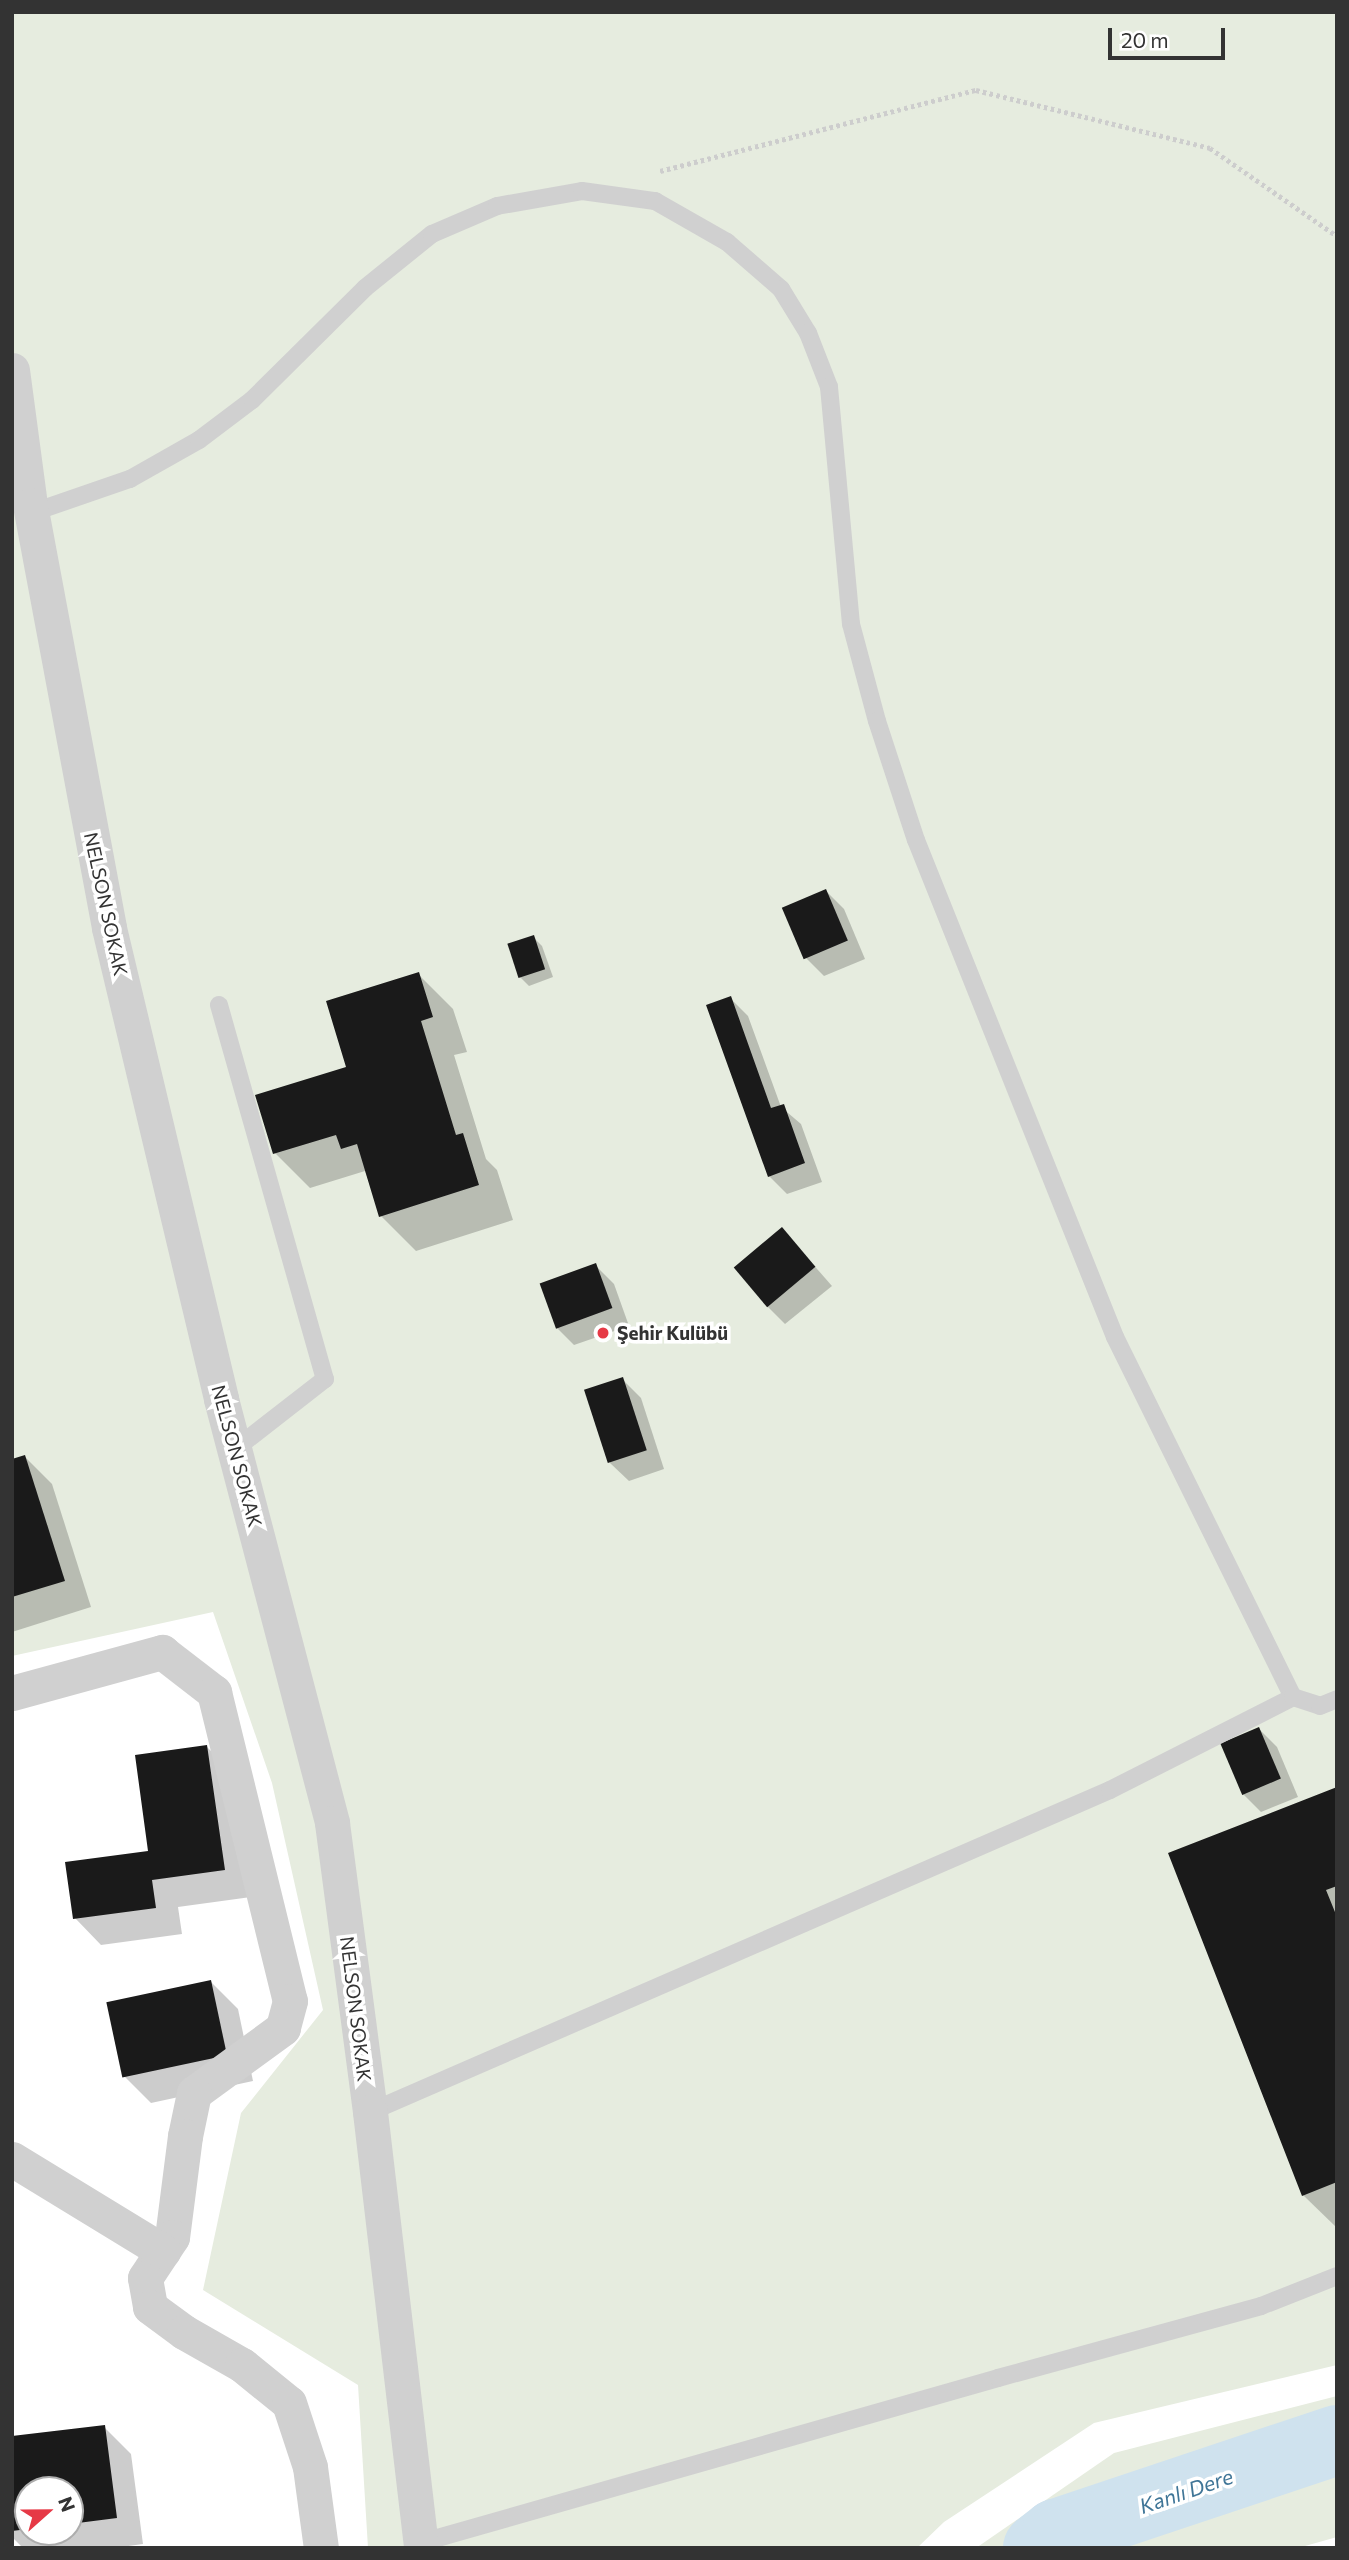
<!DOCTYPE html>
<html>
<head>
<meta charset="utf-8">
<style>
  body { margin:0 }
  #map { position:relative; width:1349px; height:2560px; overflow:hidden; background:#fff; font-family:Commissioner,sans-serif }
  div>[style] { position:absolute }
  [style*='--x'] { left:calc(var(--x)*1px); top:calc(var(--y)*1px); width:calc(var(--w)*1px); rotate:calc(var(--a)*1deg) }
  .green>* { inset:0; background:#e6ecdf }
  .shadow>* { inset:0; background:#0003 }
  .river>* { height:70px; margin:-35px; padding:0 35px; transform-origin:35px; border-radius:35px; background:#cfe2ee }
  .building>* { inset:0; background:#1a1a1a; transform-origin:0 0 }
  .path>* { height:4.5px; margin-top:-2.25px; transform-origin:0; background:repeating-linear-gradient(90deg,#cdcdcd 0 3.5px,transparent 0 7px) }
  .service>* { height:18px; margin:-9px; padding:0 9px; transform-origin:9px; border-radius:9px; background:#d0d0d0 }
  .minor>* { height:35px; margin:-17.5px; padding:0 17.5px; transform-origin:17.5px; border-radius:17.5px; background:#d0d0d0 }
  .dots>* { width:19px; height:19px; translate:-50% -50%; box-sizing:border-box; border:4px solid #fff; border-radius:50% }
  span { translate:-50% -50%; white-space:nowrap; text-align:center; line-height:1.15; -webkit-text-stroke:7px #fff; paint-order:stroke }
  .street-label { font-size:19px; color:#333 }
  .poi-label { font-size:19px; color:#333; font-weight:700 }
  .left { translate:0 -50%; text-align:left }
  .water-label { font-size:21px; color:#3f7597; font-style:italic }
  .frame { position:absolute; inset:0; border:14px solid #333; pointer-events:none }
  .north { position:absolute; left:14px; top:2476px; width:70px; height:70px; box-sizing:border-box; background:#fff; border:2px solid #adadad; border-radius:50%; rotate:69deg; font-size:19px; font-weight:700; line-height:28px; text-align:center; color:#333 }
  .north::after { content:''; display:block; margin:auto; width:24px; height:32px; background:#e63946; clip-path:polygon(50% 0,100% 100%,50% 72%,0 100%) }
  .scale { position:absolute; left:1108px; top:28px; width:117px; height:32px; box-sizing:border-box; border:4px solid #333; border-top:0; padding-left:9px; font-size:21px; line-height:24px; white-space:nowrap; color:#333; -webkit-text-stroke:5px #fff; paint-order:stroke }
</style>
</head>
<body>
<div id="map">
  <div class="green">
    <i style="clip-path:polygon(12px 12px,1337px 12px,1337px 2365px,1094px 2423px,944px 2522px,917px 2548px,368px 2548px,358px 2385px,203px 2290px,241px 2113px,323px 2010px,272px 1783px,213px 1612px,12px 1656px)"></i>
    <i style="clip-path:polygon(1337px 2396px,1337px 2537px,1298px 2548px,976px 2548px,1114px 2453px)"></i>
  </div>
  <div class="shadow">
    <i style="clip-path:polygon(826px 891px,844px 909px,865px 959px,824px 976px,806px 958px)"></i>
    <i style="clip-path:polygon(533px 937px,542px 946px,553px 977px,529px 986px,520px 977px)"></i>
    <i style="clip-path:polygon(418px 974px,453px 1009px,467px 1052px,454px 1055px,486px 1159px,497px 1170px,513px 1220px,416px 1251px,381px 1216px,365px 1171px,310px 1188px,275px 1153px,257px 1096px,349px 1068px)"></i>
    <i style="clip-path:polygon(730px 998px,748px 1016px,781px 1107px,801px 1124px,822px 1182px,787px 1194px,769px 1176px)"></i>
    <i style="clip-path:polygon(782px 1229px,832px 1286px,785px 1324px,767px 1306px)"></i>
    <i style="clip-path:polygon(595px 1265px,614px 1284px,629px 1326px,574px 1345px,556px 1327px)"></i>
    <i style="clip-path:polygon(622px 1379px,641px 1398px,664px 1469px,629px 1481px,610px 1463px)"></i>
    <i style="clip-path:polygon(25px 1457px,52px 1484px,91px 1607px,12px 1632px,12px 1461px)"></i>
    <i style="clip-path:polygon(1259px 1729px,1277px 1747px,1298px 1797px,1261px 1812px,1243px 1794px)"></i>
    <i style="clip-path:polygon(207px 1747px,234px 1774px,251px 1897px,178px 1907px,182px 1934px,101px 1945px,75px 1918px,150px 1853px)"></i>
    <i style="clip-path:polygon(1337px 1789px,1337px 2228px,1303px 2195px,1170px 1854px)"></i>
    <i style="clip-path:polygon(211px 1982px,238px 2009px,253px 2081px,151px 2103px,124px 2076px)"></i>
    <i style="clip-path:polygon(evenodd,104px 2427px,131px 2454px,143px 2544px,114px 2548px,23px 2548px,12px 2537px,12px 2438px,104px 2427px,28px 2490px,70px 2490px,70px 2532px,28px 2532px,28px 2490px)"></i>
  </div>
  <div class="river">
    <i style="--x:1038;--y:2548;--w:23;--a:-38"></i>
    <i style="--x:1056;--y:2534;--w:296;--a:-18.5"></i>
  </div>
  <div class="building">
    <i style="left:826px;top:889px;width:56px;height:48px;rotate:67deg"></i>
    <i style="left:534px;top:935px;width:36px;height:28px;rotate:72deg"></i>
    <i style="clip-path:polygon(419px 972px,433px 1017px,421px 1021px,456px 1135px,463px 1133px,479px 1185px,379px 1217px,357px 1144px,341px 1149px,336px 1135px,273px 1154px,255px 1095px,346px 1067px,326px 1001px)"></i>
    <i style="clip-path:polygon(731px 996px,771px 1108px,784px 1104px,805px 1163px,768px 1177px,706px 1005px)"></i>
    <i style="left:782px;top:1227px;width:52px;height:63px;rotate:50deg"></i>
    <i style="left:596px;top:1263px;width:48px;height:60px;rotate:70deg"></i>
    <i style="left:623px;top:1377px;width:77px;height:41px;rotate:72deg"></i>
    <i style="clip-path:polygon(25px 1455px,65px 1581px,12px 1597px,12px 1459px)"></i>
    <i style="left:1259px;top:1727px;width:56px;height:42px;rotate:67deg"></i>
    <i style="clip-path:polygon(207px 1745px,225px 1870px,152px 1880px,156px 1908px,73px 1919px,65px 1862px,148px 1851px,135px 1755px)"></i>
    <i style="clip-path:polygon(1337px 1787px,1337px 1886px,1326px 1890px,1337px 1917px,1337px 2182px,1302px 2196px,1168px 1853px)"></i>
    <i style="left:211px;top:1980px;width:77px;height:107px;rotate:78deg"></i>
    <i style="clip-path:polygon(105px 2425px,117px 2518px,70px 2524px,70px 2490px,28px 2490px,28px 2529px,12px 2531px,12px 2436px)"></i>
  </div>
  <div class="path">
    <i style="--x:660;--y:171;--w:326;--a:-14.4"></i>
    <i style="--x:976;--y:90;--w:241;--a:13.9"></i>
    <i style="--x:1210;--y:148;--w:155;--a:34.7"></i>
  </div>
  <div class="service">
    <i style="--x:31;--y:513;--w:105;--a:-19"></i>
    <i style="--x:130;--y:479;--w:79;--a:-29.5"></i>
    <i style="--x:199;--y:440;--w:66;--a:-37"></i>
    <i style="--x:252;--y:400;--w:159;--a:-44.7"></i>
    <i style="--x:365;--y:288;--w:86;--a:-38.9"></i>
    <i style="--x:432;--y:234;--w:71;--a:-23.3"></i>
    <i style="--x:497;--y:206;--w:86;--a:-10"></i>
    <i style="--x:582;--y:191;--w:74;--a:7.8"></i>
    <i style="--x:655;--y:201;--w:83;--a:29.7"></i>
    <i style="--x:727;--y:242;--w:72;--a:41"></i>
    <i style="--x:781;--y:289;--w:52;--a:58.5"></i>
    <i style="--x:808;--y:333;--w:58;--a:68.7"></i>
    <i style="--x:829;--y:387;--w:238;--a:84.7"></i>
    <i style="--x:851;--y:624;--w:100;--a:75"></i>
    <i style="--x:877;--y:721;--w:125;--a:71.9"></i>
    <i style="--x:916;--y:840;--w:535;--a:68.18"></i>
    <i style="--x:1115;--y:1337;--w:402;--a:63.7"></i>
    <i style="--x:219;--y:1005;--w:389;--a:74.2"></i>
    <i style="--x:325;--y:1379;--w:114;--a:142.1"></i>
    <i style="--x:370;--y:2112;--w:807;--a:-23.52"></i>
    <i style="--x:1110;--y:1790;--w:205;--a:-26.9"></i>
    <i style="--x:1293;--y:1697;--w:28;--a:18"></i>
    <i style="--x:1320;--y:1706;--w:18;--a:-22"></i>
    <i style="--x:420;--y:2543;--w:601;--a:-15.93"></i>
    <i style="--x:998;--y:2378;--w:273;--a:-15.3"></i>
    <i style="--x:1261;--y:2306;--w:82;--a:-21.5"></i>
  </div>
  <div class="minor">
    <i style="--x:12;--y:370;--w:136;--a:82.4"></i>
    <i style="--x:30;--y:505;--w:430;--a:79.4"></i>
    <i style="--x:109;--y:928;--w:484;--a:76.6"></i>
    <i style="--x:221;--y:1399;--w:438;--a:75.3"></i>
    <i style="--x:332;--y:1823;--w:291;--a:82.5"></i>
    <i style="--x:370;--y:2112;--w:439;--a:83.3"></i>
    <i style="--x:12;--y:1693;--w:156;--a:-15.3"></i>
    <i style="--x:162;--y:1652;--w:66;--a:37.6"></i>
    <i style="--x:214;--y:1692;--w:318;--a:76.2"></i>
    <i style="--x:290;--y:2001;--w:28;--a:105"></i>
    <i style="--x:283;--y:2028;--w:110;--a:143.9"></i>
    <i style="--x:194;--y:2093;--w:44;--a:101.8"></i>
    <i style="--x:185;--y:2136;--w:102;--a:97.3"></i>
    <i style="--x:172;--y:2237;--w:49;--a:123.4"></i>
    <i style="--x:145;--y:2278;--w:29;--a:80"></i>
    <i style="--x:150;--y:2307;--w:42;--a:36.3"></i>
    <i style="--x:184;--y:2332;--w:67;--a:29.6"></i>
    <i style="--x:242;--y:2365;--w:60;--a:39"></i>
    <i style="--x:289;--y:2403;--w:67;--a:71.8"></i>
    <i style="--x:310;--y:2467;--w:82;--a:82.3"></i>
    <i style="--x:12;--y:2159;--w:177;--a:31.4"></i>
  </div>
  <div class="dots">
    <i style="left:603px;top:1333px;background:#e63946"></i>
  </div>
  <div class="street-label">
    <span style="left:106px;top:904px;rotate:78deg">NELSON SOKAK</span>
    <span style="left:237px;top:1456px;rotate:75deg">NELSON SOKAK</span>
    <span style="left:356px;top:2009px;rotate:83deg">NELSON SOKAK</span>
  </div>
  <div class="poi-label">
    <span class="left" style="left:617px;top:1333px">Şehir Kulübü</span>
  </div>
  <div class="water-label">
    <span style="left:1186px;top:2491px;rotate:-19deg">Kanlı Dere</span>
  </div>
  <div class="frame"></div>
  <div class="north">N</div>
  <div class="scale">20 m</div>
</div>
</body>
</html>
